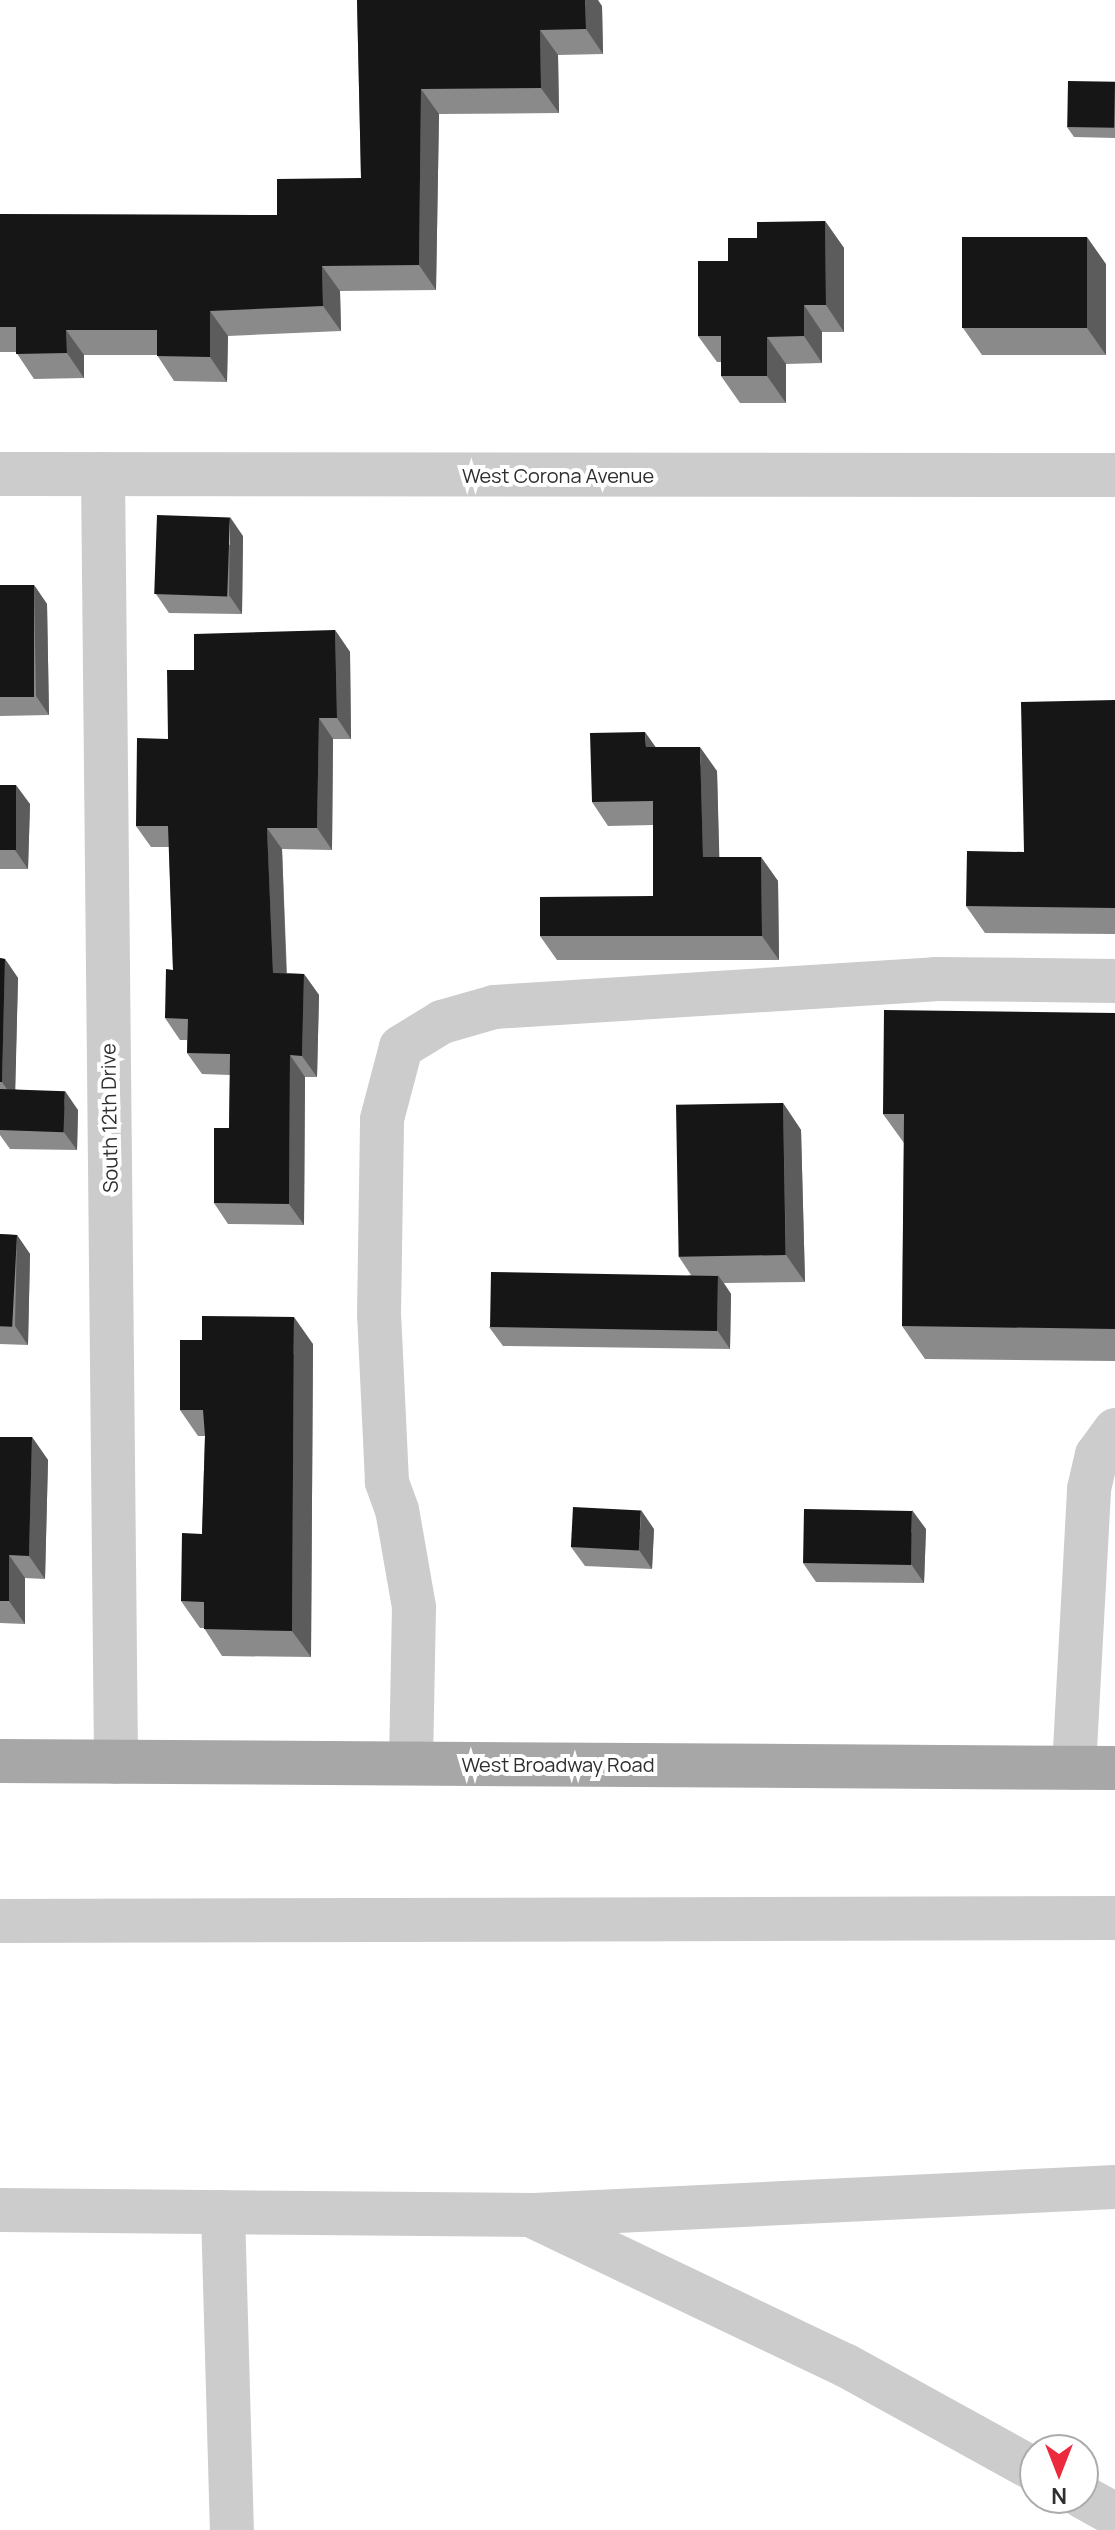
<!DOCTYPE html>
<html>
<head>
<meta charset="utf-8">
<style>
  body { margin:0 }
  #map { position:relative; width:1115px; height:2530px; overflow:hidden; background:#fff; font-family:Manrope,sans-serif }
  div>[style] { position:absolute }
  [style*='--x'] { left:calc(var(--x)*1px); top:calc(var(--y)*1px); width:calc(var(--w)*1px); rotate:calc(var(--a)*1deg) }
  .minor>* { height:44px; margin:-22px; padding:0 22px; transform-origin:22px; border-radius:22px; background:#ccc }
  .major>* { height:44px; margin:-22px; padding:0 22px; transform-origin:22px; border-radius:22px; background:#a7a7a7 }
  .wall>* { inset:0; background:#8a8a8a }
  .shaded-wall>* { inset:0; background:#5c5c5c }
  .building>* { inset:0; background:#161616; transform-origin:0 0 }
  span { translate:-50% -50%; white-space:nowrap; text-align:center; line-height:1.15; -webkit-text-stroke:8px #fff; paint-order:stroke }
  .street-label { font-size:20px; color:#2f2f2f }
  .north { position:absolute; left:1019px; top:2434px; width:80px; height:80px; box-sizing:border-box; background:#fff; border:2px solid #acacac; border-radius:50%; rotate:180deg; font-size:22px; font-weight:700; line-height:32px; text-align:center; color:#2f2f2f }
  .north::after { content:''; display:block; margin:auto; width:28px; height:36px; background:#eb2b3d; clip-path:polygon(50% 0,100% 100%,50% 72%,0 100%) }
</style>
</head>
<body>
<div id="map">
  <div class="minor">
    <i style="--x:0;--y:474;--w:1115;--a:0.05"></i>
    <i style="--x:103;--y:474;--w:1288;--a:89.42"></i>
    <i style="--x:411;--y:1763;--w:156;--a:-88.9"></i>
    <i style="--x:414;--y:1607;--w:98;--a:-99.9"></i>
    <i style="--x:397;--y:1510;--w:30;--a:-110"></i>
    <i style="--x:387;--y:1482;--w:167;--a:-92.7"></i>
    <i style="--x:379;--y:1315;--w:196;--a:-89.1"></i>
    <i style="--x:382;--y:1119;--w:74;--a:-75.2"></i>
    <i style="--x:401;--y:1047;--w:48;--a:-31.4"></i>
    <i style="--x:442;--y:1022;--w:54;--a:-16.1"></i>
    <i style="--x:494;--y:1007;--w:442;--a:-3.6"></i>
    <i style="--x:935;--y:979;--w:180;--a:0.6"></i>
    <i style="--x:1074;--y:1768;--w:279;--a:-86.9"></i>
    <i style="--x:1089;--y:1489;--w:35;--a:-77"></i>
    <i style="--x:1097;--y:1455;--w:31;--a:-54"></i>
    <i style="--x:0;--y:1921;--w:1115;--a:-0.15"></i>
    <i style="--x:0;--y:2210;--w:530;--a:0.54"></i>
    <i style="--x:530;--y:2215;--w:349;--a:25.5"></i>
    <i style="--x:845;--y:2365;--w:217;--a:28.9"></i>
    <i style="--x:223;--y:2212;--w:318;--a:88.4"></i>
    <i style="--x:534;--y:2215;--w:582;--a:-2.76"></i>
    <i style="--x:1083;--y:2497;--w:37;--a:29"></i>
  </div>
  <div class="major">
    <i style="--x:0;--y:1761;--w:1115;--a:0.36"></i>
  </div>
  <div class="wall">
    <i style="clip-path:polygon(357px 0,602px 6px,603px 54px,558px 55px,559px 113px,439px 114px,436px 290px,340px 291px,341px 331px,228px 336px,227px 382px,174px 381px,157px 355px,84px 355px,84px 378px,34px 379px,16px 352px,0 352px,0 214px,277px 215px,361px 178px)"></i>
    <i style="clip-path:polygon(1115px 82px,1115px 138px,1074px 137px,1067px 127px)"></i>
    <i style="clip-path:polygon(825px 221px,844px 248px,844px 332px,822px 332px,822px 363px,786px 364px,786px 403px,740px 403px,721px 376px,721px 362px,717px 362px,698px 336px,728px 261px,757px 238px)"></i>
    <i style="clip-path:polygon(1106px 264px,1106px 355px,982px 355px,963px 328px)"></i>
    <i style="clip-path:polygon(243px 536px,242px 614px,169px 613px,156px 594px)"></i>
    <i style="clip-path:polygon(0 585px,34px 585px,47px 604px,49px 715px,0 716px)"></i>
    <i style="clip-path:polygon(335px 630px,350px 652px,351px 739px,333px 739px,332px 850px,282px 849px,287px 973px,304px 974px,319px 995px,317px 1077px,305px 1077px,304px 1225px,228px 1224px,214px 1203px,229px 1128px,230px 1075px,202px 1074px,187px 1053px,187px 1040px,180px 1040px,165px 1018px,173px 970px,169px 847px,151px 847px,136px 826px,194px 670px)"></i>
    <i style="clip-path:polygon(1115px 700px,1115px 934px,985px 933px,966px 906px,1024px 852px)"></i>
    <i style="clip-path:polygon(656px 747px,717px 771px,719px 857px,761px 857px,778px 881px,779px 960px,557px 960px,540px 936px,653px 896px,653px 825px,608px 826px,592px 802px)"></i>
    <i style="clip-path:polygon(0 785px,30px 804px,28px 869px,0 869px)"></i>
    <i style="clip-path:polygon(0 958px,5px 959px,18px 978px,15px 1089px,78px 1110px,77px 1150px,10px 1149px,0 1135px)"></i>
    <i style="clip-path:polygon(1115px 1013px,1115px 1361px,925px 1359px,902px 1326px,904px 1143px,883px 1114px)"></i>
    <i style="clip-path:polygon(783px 1103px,801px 1130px,805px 1282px,724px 1283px,731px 1294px,730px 1349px,503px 1346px,489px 1327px,691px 1275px,679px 1257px)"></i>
    <i style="clip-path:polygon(0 1234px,17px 1235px,30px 1254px,28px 1345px,0 1344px)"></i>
    <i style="clip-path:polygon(313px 1344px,311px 1657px,222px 1656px,204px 1628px,200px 1628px,181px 1601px,202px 1534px,205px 1436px,198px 1436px,180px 1410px)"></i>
    <i style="clip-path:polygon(0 1437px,32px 1437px,48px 1460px,45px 1579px,25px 1578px,25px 1624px,0 1623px)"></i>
    <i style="clip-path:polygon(654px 1529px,652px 1569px,585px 1566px,571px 1547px)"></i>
    <i style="clip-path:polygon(926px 1529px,924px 1583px,816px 1582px,803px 1563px)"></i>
  </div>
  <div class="shaded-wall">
    <i style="clip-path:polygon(585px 0,598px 0,602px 6px,603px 54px,586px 29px)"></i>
    <i style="clip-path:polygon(540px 30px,558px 55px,559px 113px,541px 88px)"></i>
    <i style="clip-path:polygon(421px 89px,439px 114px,436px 290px,419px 265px)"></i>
    <i style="clip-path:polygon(825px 221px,844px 248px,844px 332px,826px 305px)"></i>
    <i style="clip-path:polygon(1087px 237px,1106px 264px,1106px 355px,1087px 328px)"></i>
    <i style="clip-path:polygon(322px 266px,340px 291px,341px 331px,323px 306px)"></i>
    <i style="clip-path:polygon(804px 305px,822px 332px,822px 363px,804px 336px)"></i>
    <i style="clip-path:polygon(210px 311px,228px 336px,227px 382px,210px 357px)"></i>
    <i style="clip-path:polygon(66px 330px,84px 355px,84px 378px,67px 353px)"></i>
    <i style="clip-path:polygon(767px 337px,786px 364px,786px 403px,767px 376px)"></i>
    <i style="clip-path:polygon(230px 517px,243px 536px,242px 614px,229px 595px)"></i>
    <i style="clip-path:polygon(34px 585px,47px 604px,49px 715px,36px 696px)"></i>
    <i style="clip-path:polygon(335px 630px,350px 652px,351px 739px,337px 718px)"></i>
    <i style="clip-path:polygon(319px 718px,333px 739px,332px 850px,317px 828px)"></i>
    <i style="clip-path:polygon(645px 732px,662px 756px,646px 747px)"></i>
    <i style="clip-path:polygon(700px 747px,717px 771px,720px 881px,703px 857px)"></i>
    <i style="clip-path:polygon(16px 785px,30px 804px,28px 869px,15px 850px)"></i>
    <i style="clip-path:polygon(267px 828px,282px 849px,287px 994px,273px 973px)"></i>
    <i style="clip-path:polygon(761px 857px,778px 881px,779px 960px,762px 936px)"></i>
    <i style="clip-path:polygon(5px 959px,18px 978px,15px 1101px,2px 1082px)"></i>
    <i style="clip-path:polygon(304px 974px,319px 995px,317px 1077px,302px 1056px)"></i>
    <i style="clip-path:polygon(290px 1055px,305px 1077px,304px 1225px,289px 1204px)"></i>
    <i style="clip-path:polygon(65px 1091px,78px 1110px,77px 1150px,63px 1131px)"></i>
    <i style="clip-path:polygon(783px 1103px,801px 1130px,805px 1282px,786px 1255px)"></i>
    <i style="clip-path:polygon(17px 1235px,30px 1254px,28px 1345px,15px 1326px)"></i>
    <i style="clip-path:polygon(718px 1275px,731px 1294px,730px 1349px,717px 1330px)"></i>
    <i style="clip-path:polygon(294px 1317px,313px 1344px,311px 1657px,292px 1631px)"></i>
    <i style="clip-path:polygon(32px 1437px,48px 1460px,45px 1579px,29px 1556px)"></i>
    <i style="clip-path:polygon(641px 1510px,654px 1529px,652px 1569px,639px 1550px)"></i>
    <i style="clip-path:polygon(912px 1510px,926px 1529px,924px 1583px,911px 1564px)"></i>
    <i style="clip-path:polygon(9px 1555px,25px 1578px,25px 1624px,9px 1601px)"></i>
  </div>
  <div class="building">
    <i style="clip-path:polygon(357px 0,585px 0,586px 29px,540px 30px,541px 88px,421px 89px,419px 265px,322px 266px,323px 306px,210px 311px,210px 357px,157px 356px,157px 330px,66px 330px,67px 353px,16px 354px,16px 327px,0 327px,0 214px,277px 215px,277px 179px,361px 178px)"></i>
    <i style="left:1068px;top:81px;width:47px;height:46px;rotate:1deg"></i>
    <i style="clip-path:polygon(825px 221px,826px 305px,804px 305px,804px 336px,767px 337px,767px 376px,721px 376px,721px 336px,698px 336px,698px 261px,728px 261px,728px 238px,757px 238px,757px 222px)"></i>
    <i style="left:962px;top:237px;width:125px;height:91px"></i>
    <i style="left:157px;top:515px;width:73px;height:79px;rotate:2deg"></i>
    <i style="left:0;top:585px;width:34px;height:112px"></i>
    <i style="clip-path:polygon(335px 630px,337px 718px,319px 718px,317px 828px,267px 828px,273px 973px,304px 974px,302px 1056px,290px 1055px,289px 1204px,214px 1203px,214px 1128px,229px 1128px,230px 1054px,187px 1053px,188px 1019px,165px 1018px,166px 969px,173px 970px,168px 826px,136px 826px,137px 738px,168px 739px,167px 670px,194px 670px,194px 634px)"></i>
    <i style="clip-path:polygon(1115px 700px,1115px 908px,966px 906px,967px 851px,1024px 852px,1021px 702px)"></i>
    <i style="clip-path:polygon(645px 732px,646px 747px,700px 747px,703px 857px,761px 857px,762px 936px,540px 936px,540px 897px,653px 896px,653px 801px,592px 802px,590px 733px)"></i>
    <i style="left:0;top:785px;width:16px;height:65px"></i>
    <i style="clip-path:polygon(0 958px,5px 959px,2px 1082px,0 1082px)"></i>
    <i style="clip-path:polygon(884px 1010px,1115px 1013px,1115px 1329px,902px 1326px,904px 1114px,883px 1114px)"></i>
    <i style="left:0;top:1089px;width:65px;height:41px;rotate:2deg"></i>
    <i style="left:783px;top:1103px;width:152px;height:107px;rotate:89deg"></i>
    <i style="left:0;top:1234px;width:17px;height:92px;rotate:3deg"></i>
    <i style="left:491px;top:1272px;width:227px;height:55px;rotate:1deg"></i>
    <i style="clip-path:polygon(202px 1316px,294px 1317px,292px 1631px,204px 1629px,204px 1602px,181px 1601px,182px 1533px,202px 1534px,205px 1436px,203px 1410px,180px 1410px,180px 1340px,202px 1340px)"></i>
    <i style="clip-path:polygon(0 1437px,32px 1437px,29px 1556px,9px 1555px,9px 1601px,0 1601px)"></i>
    <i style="left:573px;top:1507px;width:68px;height:40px;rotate:3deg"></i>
    <i style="left:804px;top:1509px;width:108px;height:54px;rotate:1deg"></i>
  </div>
  <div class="street-label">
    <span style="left:558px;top:475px">West Corona Avenue</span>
    <span style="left:109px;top:1118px;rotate:-91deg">South 12th Drive</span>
    <span style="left:558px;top:1764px">West Broadway Road</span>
  </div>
  <div class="north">N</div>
</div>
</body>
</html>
